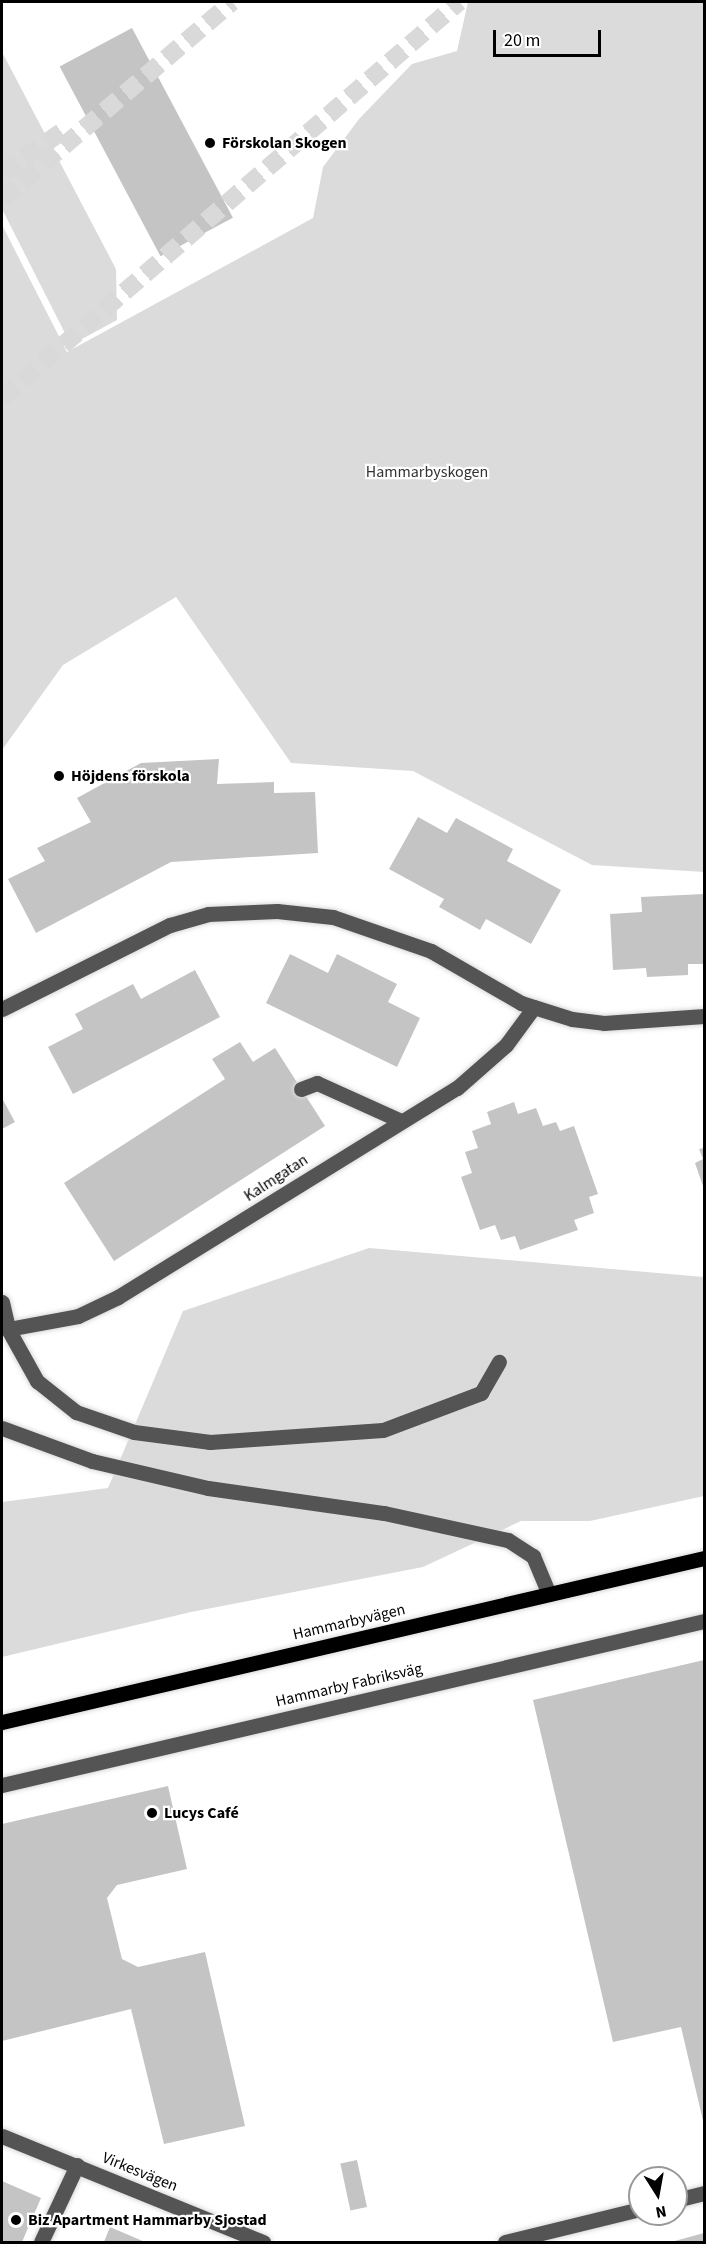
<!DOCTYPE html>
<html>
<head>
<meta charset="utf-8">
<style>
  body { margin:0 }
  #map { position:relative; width:706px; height:2244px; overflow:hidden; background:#fff; font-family:"Source Sans 3",sans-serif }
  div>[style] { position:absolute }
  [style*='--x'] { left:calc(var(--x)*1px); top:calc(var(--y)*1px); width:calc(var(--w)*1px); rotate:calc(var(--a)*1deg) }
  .green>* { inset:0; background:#dbdbdb }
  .building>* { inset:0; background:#c4c4c4; transform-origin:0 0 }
  .highway-tunnel>* { height:18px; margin-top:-9px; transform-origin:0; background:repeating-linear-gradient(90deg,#d9d9d9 0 18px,transparent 0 27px) }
  .roads { filter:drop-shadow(0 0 2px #dbdbdb) drop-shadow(0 0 2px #dbdbdb) }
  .minor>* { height:15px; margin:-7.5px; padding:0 7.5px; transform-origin:7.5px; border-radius:7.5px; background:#545454 }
  .major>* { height:15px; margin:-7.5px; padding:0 7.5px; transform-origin:7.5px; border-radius:7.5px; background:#000 }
  .dots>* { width:16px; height:16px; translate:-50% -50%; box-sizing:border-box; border:3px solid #fff; border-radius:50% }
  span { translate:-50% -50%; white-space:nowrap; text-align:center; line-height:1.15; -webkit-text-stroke:4.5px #fff; paint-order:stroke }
  .poi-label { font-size:16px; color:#000; font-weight:700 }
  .left { translate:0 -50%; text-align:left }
  .park-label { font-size:16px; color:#323232 }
  .street-label { font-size:16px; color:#000 }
  .frame { position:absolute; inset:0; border:3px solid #000; pointer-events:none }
  .north { position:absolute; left:628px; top:2166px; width:60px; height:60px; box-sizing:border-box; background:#fff; border:2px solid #999; border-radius:50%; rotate:169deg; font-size:16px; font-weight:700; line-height:24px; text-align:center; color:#000 }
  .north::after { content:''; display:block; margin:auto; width:21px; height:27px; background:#000; clip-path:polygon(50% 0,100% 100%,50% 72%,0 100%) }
  .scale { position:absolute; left:493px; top:30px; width:108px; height:27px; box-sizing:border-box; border:3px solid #000; border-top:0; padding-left:8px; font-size:18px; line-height:21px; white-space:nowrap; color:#000; -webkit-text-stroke:4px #fff; paint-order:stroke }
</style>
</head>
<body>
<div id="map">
  <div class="green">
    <i style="clip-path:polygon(468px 2px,704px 2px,704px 872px,592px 865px,413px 771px,291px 763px,176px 597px,63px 665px,2px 750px,2px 225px,67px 352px,313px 218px,323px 167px,359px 119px,412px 64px,457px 51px)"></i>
    <i style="clip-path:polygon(2px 52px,116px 269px,117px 320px,71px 345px,2px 209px)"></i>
    <i style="clip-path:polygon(369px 1248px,704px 1277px,704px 1496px,590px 1521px,521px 1521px,423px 1567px,191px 1612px,2px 1657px,2px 1502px,108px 1488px,183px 1311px)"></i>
  </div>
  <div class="building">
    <i style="left:132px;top:28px;width:215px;height:82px;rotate:62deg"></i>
    <i style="clip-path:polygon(219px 759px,217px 784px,274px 782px,274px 793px,315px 792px,318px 853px,171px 862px,36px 933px,8px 879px,45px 861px,37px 848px,91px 822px,77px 798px,141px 763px)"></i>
    <i style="clip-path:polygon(418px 817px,447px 833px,456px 818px,513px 849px,507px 861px,561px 890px,531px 944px,486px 919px,480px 930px,439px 907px,444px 899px,389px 869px)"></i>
    <i style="clip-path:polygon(704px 894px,704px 964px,688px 964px,688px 975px,647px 977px,646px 968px,613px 970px,610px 914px,642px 912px,641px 897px)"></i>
    <i style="clip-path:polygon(290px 954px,328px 973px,337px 954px,397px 984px,388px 1002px,420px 1018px,397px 1067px,266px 1003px)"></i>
    <i style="clip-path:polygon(195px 970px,220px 1017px,73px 1094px,48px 1047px,83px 1029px,75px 1014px,133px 984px,141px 999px)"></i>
    <i style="clip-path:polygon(240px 1042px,253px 1062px,275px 1048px,325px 1126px,114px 1261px,64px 1183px,225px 1079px,212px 1059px)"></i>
    <i style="clip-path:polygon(2px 1098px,15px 1122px,2px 1129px)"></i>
    <i style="clip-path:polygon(514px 1102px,518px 1114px,536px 1108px,543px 1126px,556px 1122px,560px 1131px,574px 1126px,598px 1194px,589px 1197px,594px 1213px,574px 1220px,578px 1230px,520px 1250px,515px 1236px,501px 1240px,495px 1225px,480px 1230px,461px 1177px,472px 1173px,465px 1152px,478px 1148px,472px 1131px,491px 1124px,487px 1112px)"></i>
    <i style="clip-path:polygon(704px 1148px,704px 1189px,695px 1163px,703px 1159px,699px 1149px)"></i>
    <i style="clip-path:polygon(704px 1660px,704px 2125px,681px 2027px,613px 2042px,533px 1700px)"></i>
    <i style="clip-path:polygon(168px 1786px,187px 1869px,117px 1885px,107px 1898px,122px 1959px,138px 1967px,205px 1952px,245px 2126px,164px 2144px,131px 2009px,2px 2041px,2px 1824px)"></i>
    <i style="left:357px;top:2160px;width:48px;height:17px;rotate:78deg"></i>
    <i style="clip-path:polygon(2px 2181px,41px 2198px,22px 2242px,2px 2242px)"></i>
    <i style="clip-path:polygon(110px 2227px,145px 2242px,104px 2242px)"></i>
    <i style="clip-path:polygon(704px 2233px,704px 2242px,671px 2242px)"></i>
  </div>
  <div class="highway-tunnel">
    <i style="--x:2;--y:173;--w:79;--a:-34.7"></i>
    <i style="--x:2;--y:199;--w:303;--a:-40.6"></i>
    <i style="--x:2;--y:398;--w:605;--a:-40.91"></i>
  </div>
  <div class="roads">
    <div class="minor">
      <i style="--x:2;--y:1009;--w:188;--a:-26.6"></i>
      <i style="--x:170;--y:925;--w:40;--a:-16"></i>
      <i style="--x:208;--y:914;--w:69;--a:-2.5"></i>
      <i style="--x:277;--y:911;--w:56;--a:6.1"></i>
      <i style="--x:333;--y:917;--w:104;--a:19.1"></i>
      <i style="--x:431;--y:951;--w:104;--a:30"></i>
      <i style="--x:521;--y:1003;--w:53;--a:17.4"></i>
      <i style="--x:572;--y:1019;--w:32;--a:7"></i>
      <i style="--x:604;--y:1023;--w:100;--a:-4"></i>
      <i style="--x:301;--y:1089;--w:17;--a:-21"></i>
      <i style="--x:317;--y:1083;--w:90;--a:24.3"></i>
      <i style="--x:2;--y:1302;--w:28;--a:77"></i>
      <i style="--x:8;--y:1329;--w:60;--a:60.9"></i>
      <i style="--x:37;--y:1381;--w:50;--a:38.5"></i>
      <i style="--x:76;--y:1412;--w:61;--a:19"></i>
      <i style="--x:134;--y:1432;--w:77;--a:7.5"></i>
      <i style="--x:210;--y:1442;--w:173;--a:-4"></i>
      <i style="--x:383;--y:1430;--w:105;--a:-20.7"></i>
      <i style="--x:481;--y:1393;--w:36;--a:-60"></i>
      <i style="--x:8;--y:1329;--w:71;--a:-10.5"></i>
      <i style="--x:78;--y:1316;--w:44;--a:-25.4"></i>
      <i style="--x:118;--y:1297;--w:398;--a:-31.7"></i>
      <i style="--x:457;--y:1088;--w:65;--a:-41.3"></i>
      <i style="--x:506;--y:1045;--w:47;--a:-53.6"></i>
      <i style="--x:2;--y:1428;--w:96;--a:20.1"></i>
      <i style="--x:92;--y:1461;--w:119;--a:13.1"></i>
      <i style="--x:208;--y:1488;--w:178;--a:8.1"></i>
      <i style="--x:384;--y:1513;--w:127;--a:12.3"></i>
      <i style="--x:508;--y:1540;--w:30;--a:33"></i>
      <i style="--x:533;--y:1556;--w:41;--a:67.2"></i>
      <i style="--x:2;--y:1785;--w:721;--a:-13.15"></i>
      <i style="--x:2;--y:2136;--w:282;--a:22.1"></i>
      <i style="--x:676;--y:2200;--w:29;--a:-14"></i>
      <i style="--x:41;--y:2242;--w:85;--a:-64.9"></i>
      <i style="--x:505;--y:2242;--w:139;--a:-13.7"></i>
    </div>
    <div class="major">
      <i style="--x:2;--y:1722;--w:721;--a:-13.15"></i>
    </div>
  </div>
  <div class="dots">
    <i style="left:210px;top:143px;background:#000"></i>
    <i style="left:59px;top:776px;background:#000"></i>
    <i style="left:152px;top:1813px;background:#000"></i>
    <i style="left:16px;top:2220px;background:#000"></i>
  </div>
  <div class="poi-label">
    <span class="left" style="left:222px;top:143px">Förskolan Skogen</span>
    <span class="left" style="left:71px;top:776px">Höjdens förskola</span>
    <span class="left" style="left:164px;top:1813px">Lucys Café</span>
    <span class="left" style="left:28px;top:2220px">Biz Apartment Hammarby Sjostad</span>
  </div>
  <div class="park-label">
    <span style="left:427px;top:472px">Hammarbyskogen</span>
  </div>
  <div class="street-label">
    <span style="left:276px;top:1178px;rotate:-33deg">Kalmgatan</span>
    <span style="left:349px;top:1622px;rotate:-13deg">Hammarbyvägen</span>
    <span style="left:349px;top:1685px;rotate:-13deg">Hammarby Fabriksväg</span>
    <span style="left:140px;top:2172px;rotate:22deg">Virkesvägen</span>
  </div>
  <div class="frame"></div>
  <div class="north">N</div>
  <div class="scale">20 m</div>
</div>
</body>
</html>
